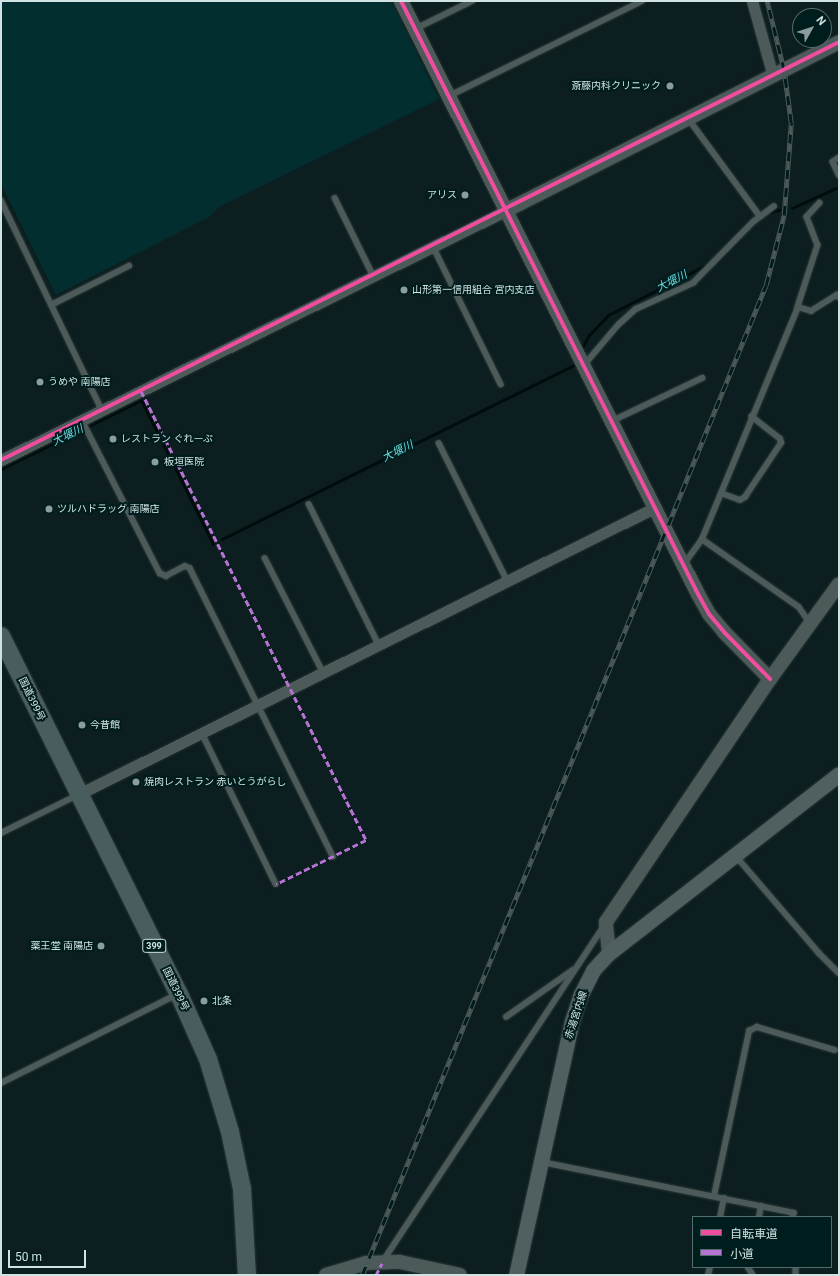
<!DOCTYPE html>
<html>
<head>
<meta charset="utf-8">
<style>
  body { margin:0 }
  #map { position:relative; width:840px; height:1276px; overflow:hidden; background:#0c1e1f; font-family:Roboto,"Noto Sans JP",sans-serif }
  div>[style] { position:absolute }
  [style*='--x'] { left:calc(var(--x)*1px); top:calc(var(--y)*1px); width:calc(var(--w)*1px); rotate:calc(var(--a)*1deg) }
  .built>* { inset:0; background:#022e30 }
  .stream>* { height:3px; margin:-1.5px; padding:0 1.5px; transform-origin:1.5px; border-radius:1.5px; background:#010d0d }
  .roads { filter:drop-shadow(0 0 1px #2c3838) drop-shadow(0 0 1px #2c3838) }
  .service>* { height:5.5px; margin:-2.75px; padding:0 2.75px; transform-origin:2.75px; border-radius:2.75px; background:#4d5a5a }
  .minor>* { height:11px; margin:-5.5px; padding:0 5.5px; transform-origin:5.5px; border-radius:5.5px; background:#4d5a5a }
  .tertiary>* { height:14px; margin:-7px; padding:0 7px; transform-origin:7px; border-radius:7px; background:#4d5a5a }
  .secondary>* { height:15px; margin:-7.5px; padding:0 7.5px; transform-origin:7.5px; border-radius:7.5px; background:#505f60 }
  .trunk>* { height:18px; margin:-9px; padding:0 9px; transform-origin:9px; border-radius:9px; background:#4a5d5e }
  .rail>* { height:4.5px; margin-top:-2.25px; transform-origin:0; background:repeating-linear-gradient(90deg,#001d1e 0 9px,#4c5959 0 18px); box-sizing:border-box; border-block:1px solid #4c5959 }
  .quiet>* { height:3px; margin-top:-1.5px; transform-origin:0; background:repeating-linear-gradient(90deg,#b673d3 0 6px,transparent 0 9px) }
  .cycleway>* { height:4px; margin:-2px; padding:0 2px; transform-origin:2px; border-radius:2px; background:#ef4d9e }
  .dots>* { width:11px; height:11px; translate:-50% -50%; box-sizing:border-box; border:2px solid #001d1e; border-radius:50% }
  span { translate:-50% -50%; white-space:nowrap; text-align:center; line-height:1.15; -webkit-text-stroke:4px #001d1e; paint-order:stroke }
  .shield-label span { padding:1px 3px; background:#001d1e; border:1px solid; border-radius:3px; -webkit-text-stroke-width:0 }
  .shield-label { font-size:9px; color:#d0e2e2; font-weight:700 }
  .poi-label { font-size:10px; color:#d0e2e2 }
  .right { translate:-100% -50%; text-align:right }
  .left { translate:0 -50%; text-align:left }
  .street-label { font-size:10px; color:#d0e2e2 }
  .water-label { font-size:11px; color:#6bdadd; font-style:italic }
  .frame { position:absolute; inset:0; border:2px solid #d0e2e2; pointer-events:none }
  .legend { position:absolute; left:692px; top:1216px; width:140px; height:52px; box-sizing:border-box; background:#001d1e; border:1px solid #536c6c; margin:0; padding:5px 7px; list-style:none; font-size:12px; color:#d0e2e2 }
  .legend li { display:flex; align-items:center; gap:8px; height:20px }
  .legend b { width:20px; border:1px solid #536c6c }
  .north { position:absolute; left:792px; top:8px; width:40px; height:40px; box-sizing:border-box; background:#001d1e; border:1px solid #536c6c; border-radius:50%; rotate:51deg; font-size:11px; font-weight:700; line-height:16px; text-align:center; color:#d0e2e2 }
  .north::after { content:''; display:block; margin:auto; width:14px; height:18px; background:#8b9d9e; clip-path:polygon(50% 0,100% 100%,50% 72%,0 100%) }
  .scale { position:absolute; left:8px; top:1250px; width:78px; height:18px; box-sizing:border-box; border:2px solid #d0e2e2; border-top:0; padding-left:5px; font-size:12px; line-height:14px; white-space:nowrap; color:#d0e2e2; -webkit-text-stroke:3px #001d1e; paint-order:stroke }
</style>
</head>
<body>
<div id="map">
  <div class="built">
    <i style="clip-path:polygon(1px 1px,391px 1px,439px 99px,219px 207px,209px 217px,56px 295px,1px 184px)"></i>
  </div>
  <div class="stream">
    <i style="--x:792;--y:208;--w:48;--a:-24.4"></i>
    <i style="--x:769;--y:212;--w:10;--a:-11"></i>
    <i style="--x:583;--y:346;--w:13;--a:-61"></i>
    <i style="--x:589;--y:335;--w:28;--a:-46"></i>
    <i style="--x:608;--y:315;--w:112;--a:-27"></i>
    <i style="--x:1;--y:469;--w:156;--a:-26.2"></i>
    <i style="--x:141;--y:400;--w:161;--a:63.4"></i>
    <i style="--x:222;--y:539;--w:393;--a:-26.3"></i>
  </div>
  <div class="roads">
    <div class="service">
      <i style="--x:415;--y:29;--w:64;--a:-26.2"></i>
      <i style="--x:449;--y:96;--w:215;--a:-26.2"></i>
      <i style="--x:688;--y:118;--w:122;--a:53.7"></i>
      <i style="--x:839;--y:158;--w:7;--a:146"></i>
      <i style="--x:833;--y:162;--w:14;--a:65"></i>
      <i style="--x:335;--y:198;--w:86;--a:63.7"></i>
      <i style="--x:1;--y:200;--w:233;--a:64.3"></i>
      <i style="--x:820;--y:203;--w:19;--a:133"></i>
      <i style="--x:807;--y:217;--w:30;--a:69"></i>
      <i style="--x:818;--y:245;--w:65;--a:107.9"></i>
      <i style="--x:798;--y:307;--w:14;--a:17"></i>
      <i style="--x:811;--y:311;--w:31;--a:-32"></i>
      <i style="--x:837;--y:295;--w:3;--a:45"></i>
      <i style="--x:433;--y:246;--w:154;--a:63.8"></i>
      <i style="--x:53;--y:304;--w:85;--a:-26.6"></i>
      <i style="--x:585;--y:364;--w:51;--a:-49.8"></i>
      <i style="--x:618;--y:325;--w:24;--a:-42"></i>
      <i style="--x:636;--y:309;--w:63;--a:-24.5"></i>
      <i style="--x:693;--y:283;--w:86;--a:-45.5"></i>
      <i style="--x:753;--y:222;--w:26;--a:-37"></i>
      <i style="--x:82;--y:420;--w:172;--a:63"></i>
      <i style="--x:160;--y:573;--w:7;--a:27"></i>
      <i style="--x:166;--y:576;--w:21;--a:-28"></i>
      <i style="--x:185;--y:566;--w:5;--a:22"></i>
      <i style="--x:190;--y:568;--w:322;--a:63.6"></i>
      <i style="--x:612;--y:421;--w:100;--a:-25.5"></i>
      <i style="--x:439;--y:443;--w:153;--a:63.6"></i>
      <i style="--x:721;--y:493;--w:20;--a:20"></i>
      <i style="--x:740;--y:500;--w:6;--a:-31"></i>
      <i style="--x:745;--y:497;--w:65;--a:-56.3"></i>
      <i style="--x:781;--y:443;--w:4;--a:-104"></i>
      <i style="--x:780;--y:439;--w:36;--a:-142"></i>
      <i style="--x:309;--y:504;--w:157;--a:63.6"></i>
      <i style="--x:702;--y:539;--w:118;--a:35"></i>
      <i style="--x:799;--y:607;--w:19;--a:55"></i>
      <i style="--x:265;--y:558;--w:128;--a:63"></i>
      <i style="--x:684;--y:564;--w:31;--a:-54"></i>
      <i style="--x:702;--y:539;--w:251;--a:-67.5"></i>
      <i style="--x:202;--y:733;--w:168;--a:63.9"></i>
      <i style="--x:1;--y:833;--w:86;--a:-26.3"></i>
      <i style="--x:736;--y:856;--w:128;--a:49.4"></i>
      <i style="--x:819;--y:953;--w:28;--a:45"></i>
      <i style="--x:506;--y:1017;--w:82;--a:-35"></i>
      <i style="--x:1;--y:1083;--w:198;--a:-26.7"></i>
      <i style="--x:542;--y:1162;--w:257;--a:11.4"></i>
      <i style="--x:794;--y:1213;--w:4;--a:104"></i>
      <i style="--x:714;--y:1196;--w:169;--a:-78"></i>
      <i style="--x:749;--y:1031;--w:9;--a:-27"></i>
      <i style="--x:757;--y:1027;--w:81;--a:16.4"></i>
      <i style="--x:720;--y:1217;--w:19;--a:-78"></i>
      <i style="--x:759;--y:1217;--w:11;--a:-80"></i>
      <i style="--x:383;--y:1261;--w:401;--a:-56.6"></i>
      <i style="--x:748;--y:1267;--w:9;--a:58"></i>
      <i style="--x:796;--y:1267;--w:8;--a:90"></i>
      <i style="--x:708;--y:1275;--w:8;--a:-76"></i>
    </div>
    <div class="minor">
      <i style="--x:752;--y:1;--w:78;--a:74.4"></i>
      <i style="--x:1;--y:460;--w:564;--a:-26.29"></i>
      <i style="--x:79;--y:794;--w:642;--a:-26.45"></i>
    </div>
    <div class="tertiary">
      <i style="--x:401;--y:1;--w:663;--a:63.4"></i>
      <i style="--x:698;--y:594;--w:23;--a:61"></i>
      <i style="--x:709;--y:614;--w:23;--a:50"></i>
      <i style="--x:724;--y:632;--w:66;--a:45.6"></i>
      <i style="--x:507;--y:210;--w:372;--a:-26.8"></i>
      <i style="--x:609;--y:953;--w:31;--a:-96"></i>
      <i style="--x:606;--y:922;--w:293;--a:-56"></i>
      <i style="--x:770;--y:679;--w:117;--a:-54"></i>
      <i style="--x:326;--y:1275;--w:42;--a:-16.7"></i>
      <i style="--x:366;--y:1263;--w:34;--a:-2"></i>
      <i style="--x:400;--y:1262;--w:61;--a:12.2"></i>
    </div>
    <div class="secondary">
      <i style="--x:516;--y:1275;--w:260;--a:-77.6"></i>
      <i style="--x:572;--y:1021;--w:26;--a:-72"></i>
      <i style="--x:580;--y:996;--w:29;--a:-63"></i>
      <i style="--x:593;--y:970;--w:23;--a:-47"></i>
      <i style="--x:609;--y:953;--w:291;--a:-37.9"></i>
    </div>
    <div class="trunk">
      <i style="--x:1;--y:636;--w:400;--a:63.6"></i>
      <i style="--x:179;--y:994;--w:71;--a:66"></i>
      <i style="--x:208;--y:1059;--w:76;--a:73.2"></i>
      <i style="--x:230;--y:1132;--w:58;--a:78.1"></i>
      <i style="--x:242;--y:1189;--w:86;--a:86.7"></i>
    </div>
  </div>
  <div class="rail">
    <i style="--x:362;--y:1275;--w:1069;--a:-67.8"></i>
    <i style="--x:766;--y:285;--w:72;--a:-75.6"></i>
    <i style="--x:784;--y:215;--w:92;--a:-85.6"></i>
    <i style="--x:791;--y:123;--w:52;--a:-97.7"></i>
    <i style="--x:784;--y:71;--w:72;--a:-103.7"></i>
  </div>
  <div class="quiet">
    <i style="--x:141;--y:391;--w:502;--a:63.38"></i>
    <i style="--x:366;--y:840;--w:100;--a:153.9"></i>
    <i style="--x:376;--y:1275;--w:13;--a:-63"></i>
  </div>
  <div class="cycleway">
    <i style="--x:401;--y:1;--w:663;--a:63.4"></i>
    <i style="--x:698;--y:594;--w:23;--a:61"></i>
    <i style="--x:709;--y:614;--w:23;--a:50"></i>
    <i style="--x:724;--y:632;--w:66;--a:45.6"></i>
    <i style="--x:1;--y:460;--w:936;--a:-26.51"></i>
  </div>
  <div class="dots">
    <i style="left:670px;top:86px;background:#8b9d9e"></i>
    <i style="left:465px;top:195px;background:#8b9d9e"></i>
    <i style="left:404px;top:290px;background:#8b9d9e"></i>
    <i style="left:40px;top:382px;background:#8b9d9e"></i>
    <i style="left:113px;top:439px;background:#8b9d9e"></i>
    <i style="left:155px;top:462px;background:#8b9d9e"></i>
    <i style="left:49px;top:509px;background:#8b9d9e"></i>
    <i style="left:82px;top:725px;background:#8b9d9e"></i>
    <i style="left:136px;top:782px;background:#8b9d9e"></i>
    <i style="left:101px;top:946px;background:#8b9d9e"></i>
    <i style="left:204px;top:1001px;background:#8b9d9e"></i>
  </div>
  <div class="shield-label">
    <span style="left:154px;top:946px">399</span>
  </div>
  <div class="poi-label">
    <span class="right" style="left:661px;top:86px">斎藤内科クリニック</span>
    <span class="right" style="left:457px;top:195px">アリス</span>
    <span class="left" style="left:412px;top:290px">山形第一信用組合 宮内支店</span>
    <span class="left" style="left:48px;top:382px">うめや 南陽店</span>
    <span class="left" style="left:121px;top:439px">レストラン ぐれーぷ</span>
    <span class="left" style="left:164px;top:462px">板垣医院</span>
    <span class="left" style="left:57px;top:509px">ツルハドラッグ 南陽店</span>
    <span class="left" style="left:90px;top:725px">今昔館</span>
    <span class="left" style="left:144px;top:782px">焼肉レストラン 赤いとうがらし</span>
    <span class="right" style="left:93px;top:946px">薬王堂 南陽店</span>
    <span class="left" style="left:212px;top:1001px">北条</span>
  </div>
  <div class="street-label">
    <span style="left:32px;top:699px;rotate:64deg">国道399号</span>
    <span style="left:176px;top:989px;rotate:64deg">国道399号</span>
    <span style="left:576px;top:1015px;rotate:-72deg">赤湯宮内線</span>
  </div>
  <div class="water-label">
    <span style="left:672px;top:282px;rotate:-27deg">大堰川</span>
    <span style="left:68px;top:436px;rotate:-26deg">大堰川</span>
    <span style="left:398px;top:452px;rotate:-26deg">大堰川</span>
  </div>
  <div class="frame"></div>
  <ul class="legend">
  <li><b style="height:5px;background:#ef4d9e"></b>自転車道</li>
  <li><b style="height:5px;background:#b673d3"></b>小道</li>
  </ul>
  <div class="north">N</div>
  <div class="scale">50 m</div>
</div>
</body>
</html>
